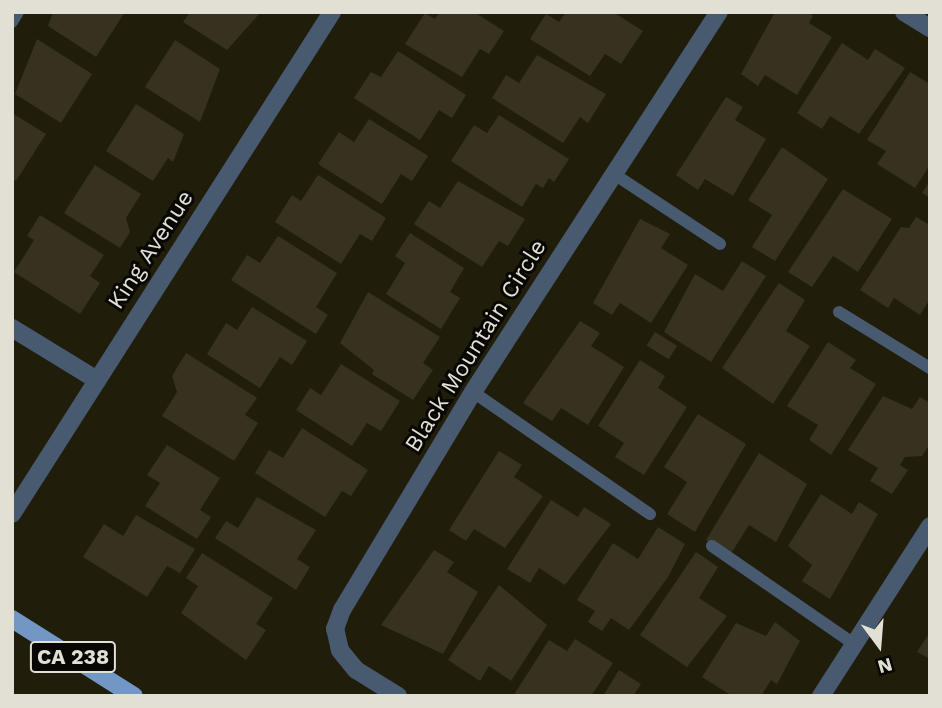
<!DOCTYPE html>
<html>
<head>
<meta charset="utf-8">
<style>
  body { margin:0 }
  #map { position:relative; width:942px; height:708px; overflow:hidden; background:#211d0b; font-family:"Work Sans",sans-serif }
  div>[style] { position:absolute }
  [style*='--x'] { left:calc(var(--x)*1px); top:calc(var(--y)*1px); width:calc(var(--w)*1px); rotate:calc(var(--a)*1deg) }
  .building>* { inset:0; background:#36321f; transform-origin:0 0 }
  .lane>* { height:12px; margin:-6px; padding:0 6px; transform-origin:6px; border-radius:6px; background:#485a70 }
  .street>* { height:18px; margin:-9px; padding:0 9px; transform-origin:9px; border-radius:9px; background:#485a70 }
  .primary>* { height:18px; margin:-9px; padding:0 9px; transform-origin:9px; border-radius:9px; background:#7297c4 }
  span { translate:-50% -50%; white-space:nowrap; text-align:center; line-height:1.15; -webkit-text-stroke:6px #090703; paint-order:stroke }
  .shield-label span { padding:2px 5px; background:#090703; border:2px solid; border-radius:5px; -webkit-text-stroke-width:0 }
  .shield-label { font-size:21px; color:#e2e0d5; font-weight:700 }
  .street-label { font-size:23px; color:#e2e0d5 }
  .frame { position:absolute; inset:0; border:14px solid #e2e0d5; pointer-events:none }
  .north { position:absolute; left:844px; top:610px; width:70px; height:70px; -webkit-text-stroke:5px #090703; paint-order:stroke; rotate:164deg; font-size:19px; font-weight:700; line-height:28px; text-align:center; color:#e2e0d5 }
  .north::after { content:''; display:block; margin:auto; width:24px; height:32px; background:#e2e0d5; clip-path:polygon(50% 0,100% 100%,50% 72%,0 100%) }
</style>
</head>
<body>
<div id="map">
  <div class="building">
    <i style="clip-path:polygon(53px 12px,125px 12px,96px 57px,48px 26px)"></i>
    <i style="clip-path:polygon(190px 12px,259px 12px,260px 13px,227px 50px,183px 22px)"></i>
    <i style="clip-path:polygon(440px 12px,474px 12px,504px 31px,489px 54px,480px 49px,462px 77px,405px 44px,425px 13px,435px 19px)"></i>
    <i style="clip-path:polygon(566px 12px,613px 12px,643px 31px,621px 64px,605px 54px,590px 76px,530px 39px,546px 14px,559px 22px)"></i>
    <i style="clip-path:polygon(775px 12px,808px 12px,813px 16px,809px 23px,832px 37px,797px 95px,765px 75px,758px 86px,741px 74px)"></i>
    <i style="clip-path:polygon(37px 39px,92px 74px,61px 123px,15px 94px)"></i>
    <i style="clip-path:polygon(175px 40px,220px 69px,200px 122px,145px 87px)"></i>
    <i style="clip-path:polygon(842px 43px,868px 60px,875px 49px,905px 68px,859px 134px,830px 116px,822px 129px,797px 113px)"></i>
    <i style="clip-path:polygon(398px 51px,466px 95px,452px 118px,439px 110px,420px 140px,354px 98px,371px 72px,381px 77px)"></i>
    <i style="clip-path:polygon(537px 55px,606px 94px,588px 123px,580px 117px,563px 143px,492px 98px,506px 75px,519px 83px)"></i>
    <i style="clip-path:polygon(910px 72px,930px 84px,930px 165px,915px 188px,877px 164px,886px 151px,867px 140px)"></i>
    <i style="clip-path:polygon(726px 97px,743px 107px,735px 120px,766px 139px,733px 196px,705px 179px,698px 190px,676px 175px)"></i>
    <i style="clip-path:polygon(136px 104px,184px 134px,173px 162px,168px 158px,153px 181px,106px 151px)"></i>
    <i style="clip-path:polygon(12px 113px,46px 134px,16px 181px,12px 179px)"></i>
    <i style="clip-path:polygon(499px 115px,569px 159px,554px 182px,549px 178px,543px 188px,536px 184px,522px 207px,451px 161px,474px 125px,487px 133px)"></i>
    <i style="clip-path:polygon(369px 119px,428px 156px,412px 181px,401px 174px,382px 204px,318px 164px,339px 132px,354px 142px)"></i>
    <i style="clip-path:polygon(782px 147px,828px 179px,775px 261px,752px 247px,772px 215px,748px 200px)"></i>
    <i style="clip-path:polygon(95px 165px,141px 194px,126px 218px,130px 232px,120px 248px,64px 213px)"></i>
    <i style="clip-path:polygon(318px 175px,386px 218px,372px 241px,360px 234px,341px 264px,275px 222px,292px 195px,301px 201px)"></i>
    <i style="clip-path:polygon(458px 181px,525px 219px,508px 246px,499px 241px,482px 267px,414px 224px,429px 201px,440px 208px)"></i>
    <i style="clip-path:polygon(930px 181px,930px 198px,922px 193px)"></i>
    <i style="clip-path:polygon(843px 189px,892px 219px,858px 272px,833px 256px,812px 287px,788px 272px)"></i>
    <i style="clip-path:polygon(40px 215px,104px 255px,90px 276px,100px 283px,80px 314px,14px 272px,34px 240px,27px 236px)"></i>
    <i style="clip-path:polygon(916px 217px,930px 225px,930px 299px,920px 315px,894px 298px,888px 308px,860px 290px,901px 227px,909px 228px)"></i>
    <i style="clip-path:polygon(640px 219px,670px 234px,661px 248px,688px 265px,651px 323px,620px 303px,612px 315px,593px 303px)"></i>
    <i style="clip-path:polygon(410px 233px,464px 268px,450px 292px,460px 298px,441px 329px,386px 294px,405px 263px,395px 256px)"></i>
    <i style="clip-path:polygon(278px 236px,337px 273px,316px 307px,328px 315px,316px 334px,231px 280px,247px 255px,260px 263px)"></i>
    <i style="clip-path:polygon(742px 261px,766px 276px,711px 362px,664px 332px,695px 274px,723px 291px)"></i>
    <i style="clip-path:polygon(779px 283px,805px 300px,786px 331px,810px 346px,773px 404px,722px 368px)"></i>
    <i style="clip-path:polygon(368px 292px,440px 337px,423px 363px,433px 370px,413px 400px,372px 374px,374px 370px,340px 343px)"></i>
    <i style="clip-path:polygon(252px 307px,307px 341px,292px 365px,280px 357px,260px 388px,207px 354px,226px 323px,237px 330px)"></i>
    <i style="clip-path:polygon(580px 321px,600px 333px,591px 346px,624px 367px,588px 425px,561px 408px,552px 421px,523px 403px)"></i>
    <i style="left:655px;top:332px;width:26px;height:16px;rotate:32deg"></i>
    <i style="clip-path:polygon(828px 342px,856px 360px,850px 368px,876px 384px,831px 455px,809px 440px,818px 425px,787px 406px)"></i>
    <i style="clip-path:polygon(186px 353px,257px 398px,245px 415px,258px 423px,234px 461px,162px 416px,177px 392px,172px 376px)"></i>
    <i style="clip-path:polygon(640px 360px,665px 376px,658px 388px,687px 407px,644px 475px,615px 457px,624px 443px,598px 426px)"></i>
    <i style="clip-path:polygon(341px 364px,400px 401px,381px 431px,367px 423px,352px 446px,296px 410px,310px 388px,321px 395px)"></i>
    <i style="clip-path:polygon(883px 396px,912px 409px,920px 397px,930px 403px,930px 444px,922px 456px,905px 457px,900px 465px,908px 470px,892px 494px,870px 481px,878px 468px,848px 450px)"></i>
    <i style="clip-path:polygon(698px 414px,746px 444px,695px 532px,667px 514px,687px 482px,664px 467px)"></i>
    <i style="clip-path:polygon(302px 428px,368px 470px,351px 496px,342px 491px,325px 517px,255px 473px,269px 450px,283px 458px)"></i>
    <i style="clip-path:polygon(167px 445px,220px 478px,200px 510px,211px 517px,197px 539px,145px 506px,160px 483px,147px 475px)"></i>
    <i style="clip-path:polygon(499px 451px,522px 465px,514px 477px,543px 496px,505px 548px,474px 529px,466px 541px,449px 530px)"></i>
    <i style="clip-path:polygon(759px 453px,807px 484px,776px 542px,749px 525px,730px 555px,706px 540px)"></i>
    <i style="clip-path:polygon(821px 494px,852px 514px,859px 502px,878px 514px,830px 599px,802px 581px,812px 565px,788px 546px)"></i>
    <i style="clip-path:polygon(257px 497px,316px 530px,297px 559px,310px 567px,296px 590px,215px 538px,226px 521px,238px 528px)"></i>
    <i style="clip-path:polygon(551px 500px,578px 517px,584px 507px,611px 524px,565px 585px,539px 568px,530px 583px,507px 569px)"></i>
    <i style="clip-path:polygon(136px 515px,195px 549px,180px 573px,167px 566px,147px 597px,83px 557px,104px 524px,123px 536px)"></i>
    <i style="clip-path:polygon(658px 527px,685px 544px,668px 577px,629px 630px,611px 618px,602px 631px,588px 622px,595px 611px,577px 600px,613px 543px,638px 559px)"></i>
    <i style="clip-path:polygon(434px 550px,454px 562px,447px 572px,478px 592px,443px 654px,381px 625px)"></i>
    <i style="clip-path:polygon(696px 552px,718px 567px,699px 598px,727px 616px,687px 667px,640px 635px)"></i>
    <i style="clip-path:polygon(202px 553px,273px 598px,256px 624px,266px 630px,246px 660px,181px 613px,198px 586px,186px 578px)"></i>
    <i style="clip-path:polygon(499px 585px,547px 625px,511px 681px,489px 666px,480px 681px,448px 660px)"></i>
    <i style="clip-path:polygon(775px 622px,800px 641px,777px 684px,771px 680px,761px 696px,732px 696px,702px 677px,736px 623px,766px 636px)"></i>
    <i style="clip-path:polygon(930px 632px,930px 659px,917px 652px)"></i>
    <i style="clip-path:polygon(575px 639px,613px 663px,591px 696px,513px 696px,549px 640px,567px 651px)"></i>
    <i style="clip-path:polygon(619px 670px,641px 684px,633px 696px,603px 696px)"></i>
  </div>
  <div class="lane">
    <i style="--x:12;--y:22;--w:12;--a:-59"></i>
    <i style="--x:614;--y:174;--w:127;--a:33.4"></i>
    <i style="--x:839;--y:312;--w:107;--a:31.6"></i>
    <i style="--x:473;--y:392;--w:215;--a:34.6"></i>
    <i style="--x:712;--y:546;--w:173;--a:34.6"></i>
  </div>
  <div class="street">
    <i style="--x:904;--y:12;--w:31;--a:32"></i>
    <i style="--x:12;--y:328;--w:100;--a:31.5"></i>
    <i style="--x:12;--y:514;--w:595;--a:-57.48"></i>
    <i style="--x:398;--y:696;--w:49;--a:-148.2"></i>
    <i style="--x:356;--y:670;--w:26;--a:-129"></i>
    <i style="--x:340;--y:650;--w:22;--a:-103"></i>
    <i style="--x:335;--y:629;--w:20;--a:-70"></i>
    <i style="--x:342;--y:610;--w:254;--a:-59"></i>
    <i style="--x:473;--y:392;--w:453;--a:-57.1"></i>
    <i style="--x:821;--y:696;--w:202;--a:-57.3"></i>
  </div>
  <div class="primary">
    <i style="--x:12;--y:619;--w:144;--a:32.3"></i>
  </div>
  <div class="shield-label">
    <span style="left:73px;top:657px">CA 238</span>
  </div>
  <div class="street-label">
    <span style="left:151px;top:250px;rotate:-57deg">King Avenue</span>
    <span style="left:476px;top:346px;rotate:-58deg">Black Mountain Circle</span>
  </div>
  <div class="frame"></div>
  <div class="north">N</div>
</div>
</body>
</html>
